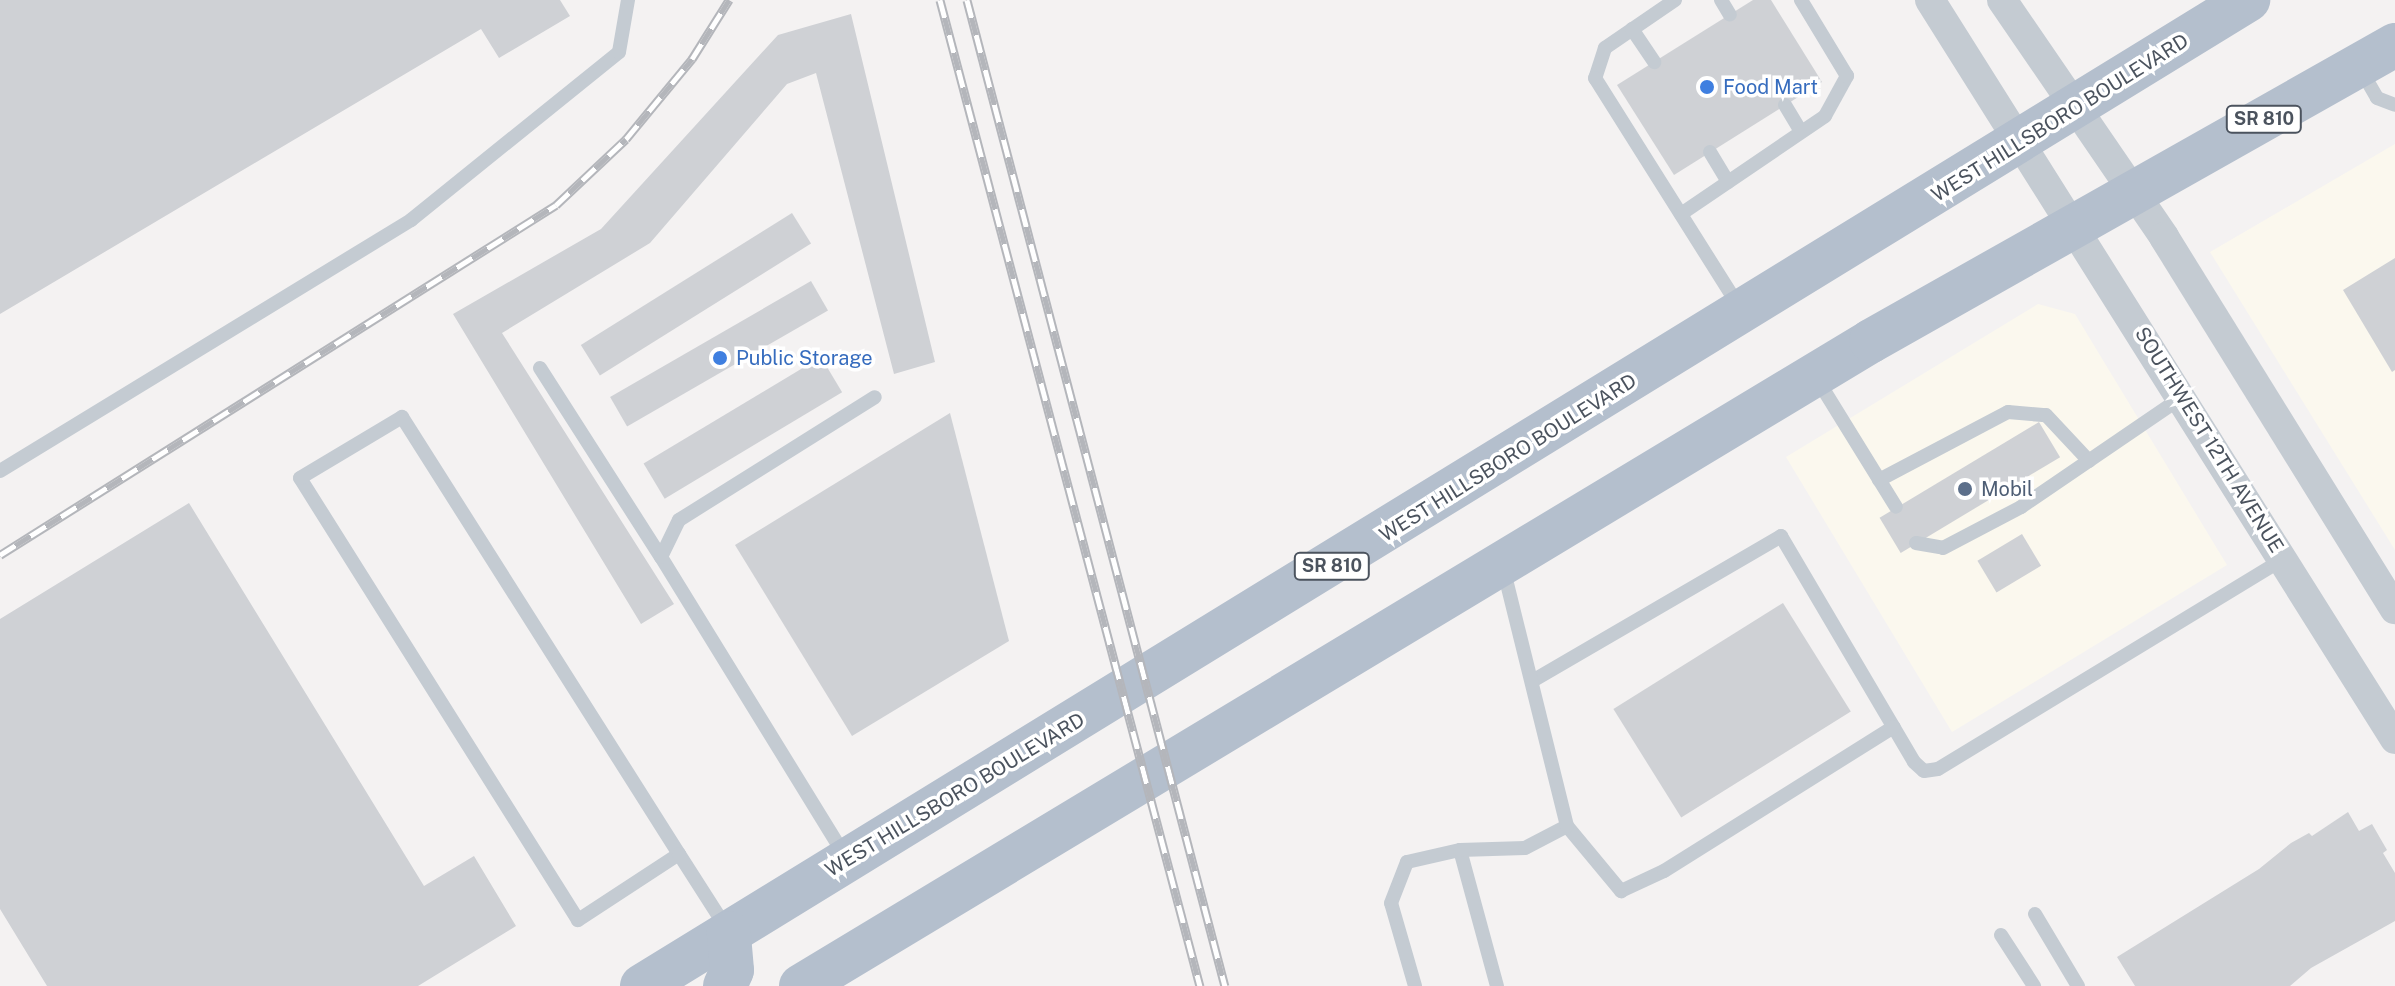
<!DOCTYPE html>
<html>
<head>
<meta charset="utf-8">
<style>
  body { margin:0 }
  #map { position:relative; width:2395px; height:986px; overflow:hidden; background:#f4f2f2; font-family:"Public Sans",sans-serif }
  div>[style] { position:absolute }
  [style*='--x'] { left:calc(var(--x)*1px); top:calc(var(--y)*1px); width:calc(var(--w)*1px); rotate:calc(var(--a)*1deg) }
  .commercial>* { inset:0; background:#fbf8ee }
  .building>* { inset:0; background:#cfd1d5; transform-origin:0 0 }
  .service>* { height:14px; margin:-7px; padding:0 7px; transform-origin:7px; border-radius:7px; background:#c4cbd2 }
  .minor>* { height:30px; margin:-15px; padding:0 15px; transform-origin:15px; border-radius:15px; background:#c4cbd2 }
  .primary>* { height:44px; margin:-22px; padding:0 22px; transform-origin:22px; border-radius:22px; background:#b4bfcd }
  .rail>* { height:9px; margin-top:-4.5px; transform-origin:0; background:repeating-linear-gradient(90deg,#fff 0 18px,#b4b6bb 0 36px); box-sizing:border-box; border-block:2px solid #b4b6bb }
  .dots>* { width:22px; height:22px; translate:-50% -50%; box-sizing:border-box; border:4px solid #fff; border-radius:50% }
  span { translate:-50% -50%; white-space:nowrap; text-align:center; line-height:1.15; -webkit-text-stroke:7px #fff; paint-order:stroke }
  .shield-label span { padding:2px 6px; background:#fff; border:2px solid; border-radius:6px; -webkit-text-stroke-width:0 }
  .shield-label { font-size:18px; color:#4b535e; font-weight:700 }
  .shop-label { font-size:20px; color:#366cbe }
  .left { translate:0 -50%; text-align:left }
  .street-label { font-size:20px; color:#4b535e }
  .service-label { font-size:20px; color:#4e5e75 }
</style>
</head>
<body>
<div id="map">
  <div class="commercial">
    <i style="clip-path:polygon(2395px 144px,2395px 550px,2210px 252px)"></i>
    <i style="clip-path:polygon(2038px 304px,2075px 314px,2227px 565px,1952px 732px,1786px 457px)"></i>
  </div>
  <div class="building">
    <i style="clip-path:polygon(0 0,560px 0,570px 16px,499px 58px,481px 29px,0 314px)"></i>
    <i style="clip-path:polygon(1753px 0,1771px 0,1822px 82px,1674px 175px,1617px 85px)"></i>
    <i style="clip-path:polygon(851px 14px,935px 362px,894px 374px,816px 73px,787px 84px,650px 243px,502px 333px,674px 604px,641px 624px,453px 314px,601px 229px,778px 35px)"></i>
    <i style="left:792px;top:213px;width:36px;height:249px;rotate:58deg"></i>
    <i style="clip-path:polygon(2395px 258px,2395px 370px,2392px 372px,2343px 290px)"></i>
    <i style="left:811px;top:281px;width:34px;height:232px;rotate:60deg"></i>
    <i style="left:821px;top:357px;width:41px;height:207px;rotate:59deg"></i>
    <i style="clip-path:polygon(950px 413px,1009px 641px,852px 736px,735px 545px)"></i>
    <i style="left:2039px;top:422px;width:41px;height:186px;rotate:59deg"></i>
    <i style="clip-path:polygon(189px 503px,424px 886px,474px 856px,516px 926px,418px 986px,47px 986px,0 909px,0 619px)"></i>
    <i style="left:2022px;top:534px;width:37px;height:52px;rotate:59deg"></i>
    <i style="left:1783px;top:603px;width:128px;height:200px;rotate:58deg"></i>
    <i style="clip-path:polygon(2348px 812px,2359px 831px,2372px 824px,2387px 850px,2383px 853px,2395px 873px,2395px 921px,2311px 968px,2290px 986px,2135px 986px,2117px 957px,2259px 869px,2291px 843px,2309px 833px,2312px 836px)"></i>
  </div>
  <div class="service">
    <i style="--x:1675;--y:0;--w:85;--a:145.6"></i>
    <i style="--x:1605;--y:48;--w:32;--a:108"></i>
    <i style="--x:1595;--y:78;--w:271;--a:57.8"></i>
    <i style="--x:1721;--y:0;--w:17;--a:59"></i>
    <i style="--x:1632;--y:29;--w:40;--a:56"></i>
    <i style="--x:2361;--y:70;--w:32;--a:60"></i>
    <i style="--x:2377;--y:98;--w:19;--a:21"></i>
    <i style="--x:1785;--y:105;--w:31;--a:59"></i>
    <i style="--x:1710;--y:152;--w:35;--a:59"></i>
    <i style="--x:1681;--y:214;--w:174;--a:-34.2"></i>
    <i style="--x:1825;--y:116;--w:46;--a:-61.2"></i>
    <i style="--x:1847;--y:76;--w:89;--a:-121.2"></i>
    <i style="--x:540;--y:368;--w:224;--a:57.4"></i>
    <i style="--x:1817;--y:379;--w:150;--a:58.3"></i>
    <i style="--x:0;--y:471;--w:482;--a:-31.4"></i>
    <i style="--x:411;--y:220;--w:267;--a:-38.9"></i>
    <i style="--x:619;--y:52;--w:53;--a:-80.2"></i>
    <i style="--x:1879;--y:480;--w:146;--a:-27.8"></i>
    <i style="--x:2008;--y:412;--w:38;--a:5"></i>
    <i style="--x:2046;--y:415;--w:63;--a:46.9"></i>
    <i style="--x:1916;--y:543;--w:27;--a:10"></i>
    <i style="--x:1943;--y:548;--w:88;--a:-27.7"></i>
    <i style="--x:2021;--y:507;--w:195;--a:-34.3"></i>
    <i style="--x:1534;--y:680;--w:286;--a:-30.2"></i>
    <i style="--x:1781;--y:536;--w:262;--a:59.5"></i>
    <i style="--x:1914;--y:762;--w:13;--a:42"></i>
    <i style="--x:1924;--y:771;--w:14;--a:-8"></i>
    <i style="--x:1938;--y:769;--w:404;--a:-31.3"></i>
    <i style="--x:1567;--y:826;--w:85;--a:50.3"></i>
    <i style="--x:1621;--y:891;--w:47;--a:-24.9"></i>
    <i style="--x:1664;--y:871;--w:271;--a:-32.1"></i>
    <i style="--x:1460;--y:850;--w:141;--a:74.8"></i>
    <i style="--x:679;--y:854;--w:121;--a:146.8"></i>
    <i style="--x:578;--y:920;--w:522;--a:-122.17"></i>
    <i style="--x:300;--y:478;--w:119;--a:-30.9"></i>
    <i style="--x:402;--y:417;--w:517;--a:57.63"></i>
    <i style="--x:679;--y:854;--w:89;--a:57.4"></i>
    <i style="--x:845;--y:856;--w:351;--a:-121.6"></i>
    <i style="--x:661;--y:557;--w:41;--a:-64.1"></i>
    <i style="--x:679;--y:520;--w:231;--a:-32.1"></i>
    <i style="--x:2035;--y:914;--w:84;--a:59.2"></i>
    <i style="--x:2001;--y:935;--w:61;--a:57.1"></i>
    <i style="--x:1415;--y:986;--w:86;--a:-106.1"></i>
    <i style="--x:1391;--y:903;--w:44;--a:-68.7"></i>
    <i style="--x:1407;--y:862;--w:54;--a:-12.8"></i>
    <i style="--x:1460;--y:850;--w:65;--a:-1.8"></i>
    <i style="--x:1525;--y:848;--w:47;--a:-27.6"></i>
    <i style="--x:1567;--y:826;--w:266;--a:-103.9"></i>
  </div>
  <div class="minor">
    <i style="--x:1930;--y:0;--w:873;--a:57.82"></i>
    <i style="--x:2002;--y:0;--w:287;--a:55.6"></i>
    <i style="--x:2164;--y:237;--w:438;--a:58.2"></i>
  </div>
  <div class="primary">
    <i style="--x:642;--y:986;--w:1885;--a:-31.55"></i>
    <i style="--x:725;--y:986;--w:17;--a:-66"></i>
    <i style="--x:732;--y:970;--w:37;--a:-95"></i>
    <i style="--x:801;--y:986;--w:1249;--a:-31.08"></i>
    <i style="--x:1871;--y:341;--w:602;--a:-29.46"></i>
  </div>
  <div class="rail">
    <i style="--x:940;--y:0;--w:1020;--a:75.23"></i>
    <i style="--x:967;--y:0;--w:1019;--a:75.34"></i>
    <i style="--x:0;--y:555;--w:657;--a:-32.19"></i>
    <i style="--x:556;--y:205;--w:96;--a:-43.3"></i>
    <i style="--x:626;--y:139;--w:104;--a:-50.5"></i>
    <i style="--x:692;--y:59;--w:70;--a:-57.9"></i>
  </div>
  <div class="dots">
    <i style="left:1707px;top:87px;background:#3f7fe0"></i>
    <i style="left:720px;top:358px;background:#3f7fe0"></i>
    <i style="left:1965px;top:489px;background:#5c6f8a"></i>
  </div>
  <div class="shield-label">
    <span style="left:2264px;top:119px">SR 810</span>
    <span style="left:1332px;top:566px">SR 810</span>
  </div>
  <div class="shop-label">
    <span class="left" style="left:1723px;top:87px">Food Mart</span>
    <span class="left" style="left:736px;top:358px">Public Storage</span>
  </div>
  <div class="street-label">
    <span style="left:2060px;top:118px;rotate:-32deg">WEST HILLSBORO BOULEVARD</span>
    <span style="left:2209px;top:440px;rotate:58deg">SOUTHWEST 12TH AVENUE</span>
    <span style="left:1508px;top:458px;rotate:-32deg">WEST HILLSBORO BOULEVARD</span>
    <span style="left:955px;top:795px;rotate:-31deg">WEST HILLSBORO BOULEVARD</span>
  </div>
  <div class="service-label">
    <span class="left" style="left:1981px;top:489px">Mobil</span>
  </div>
</div>
</body>
</html>
